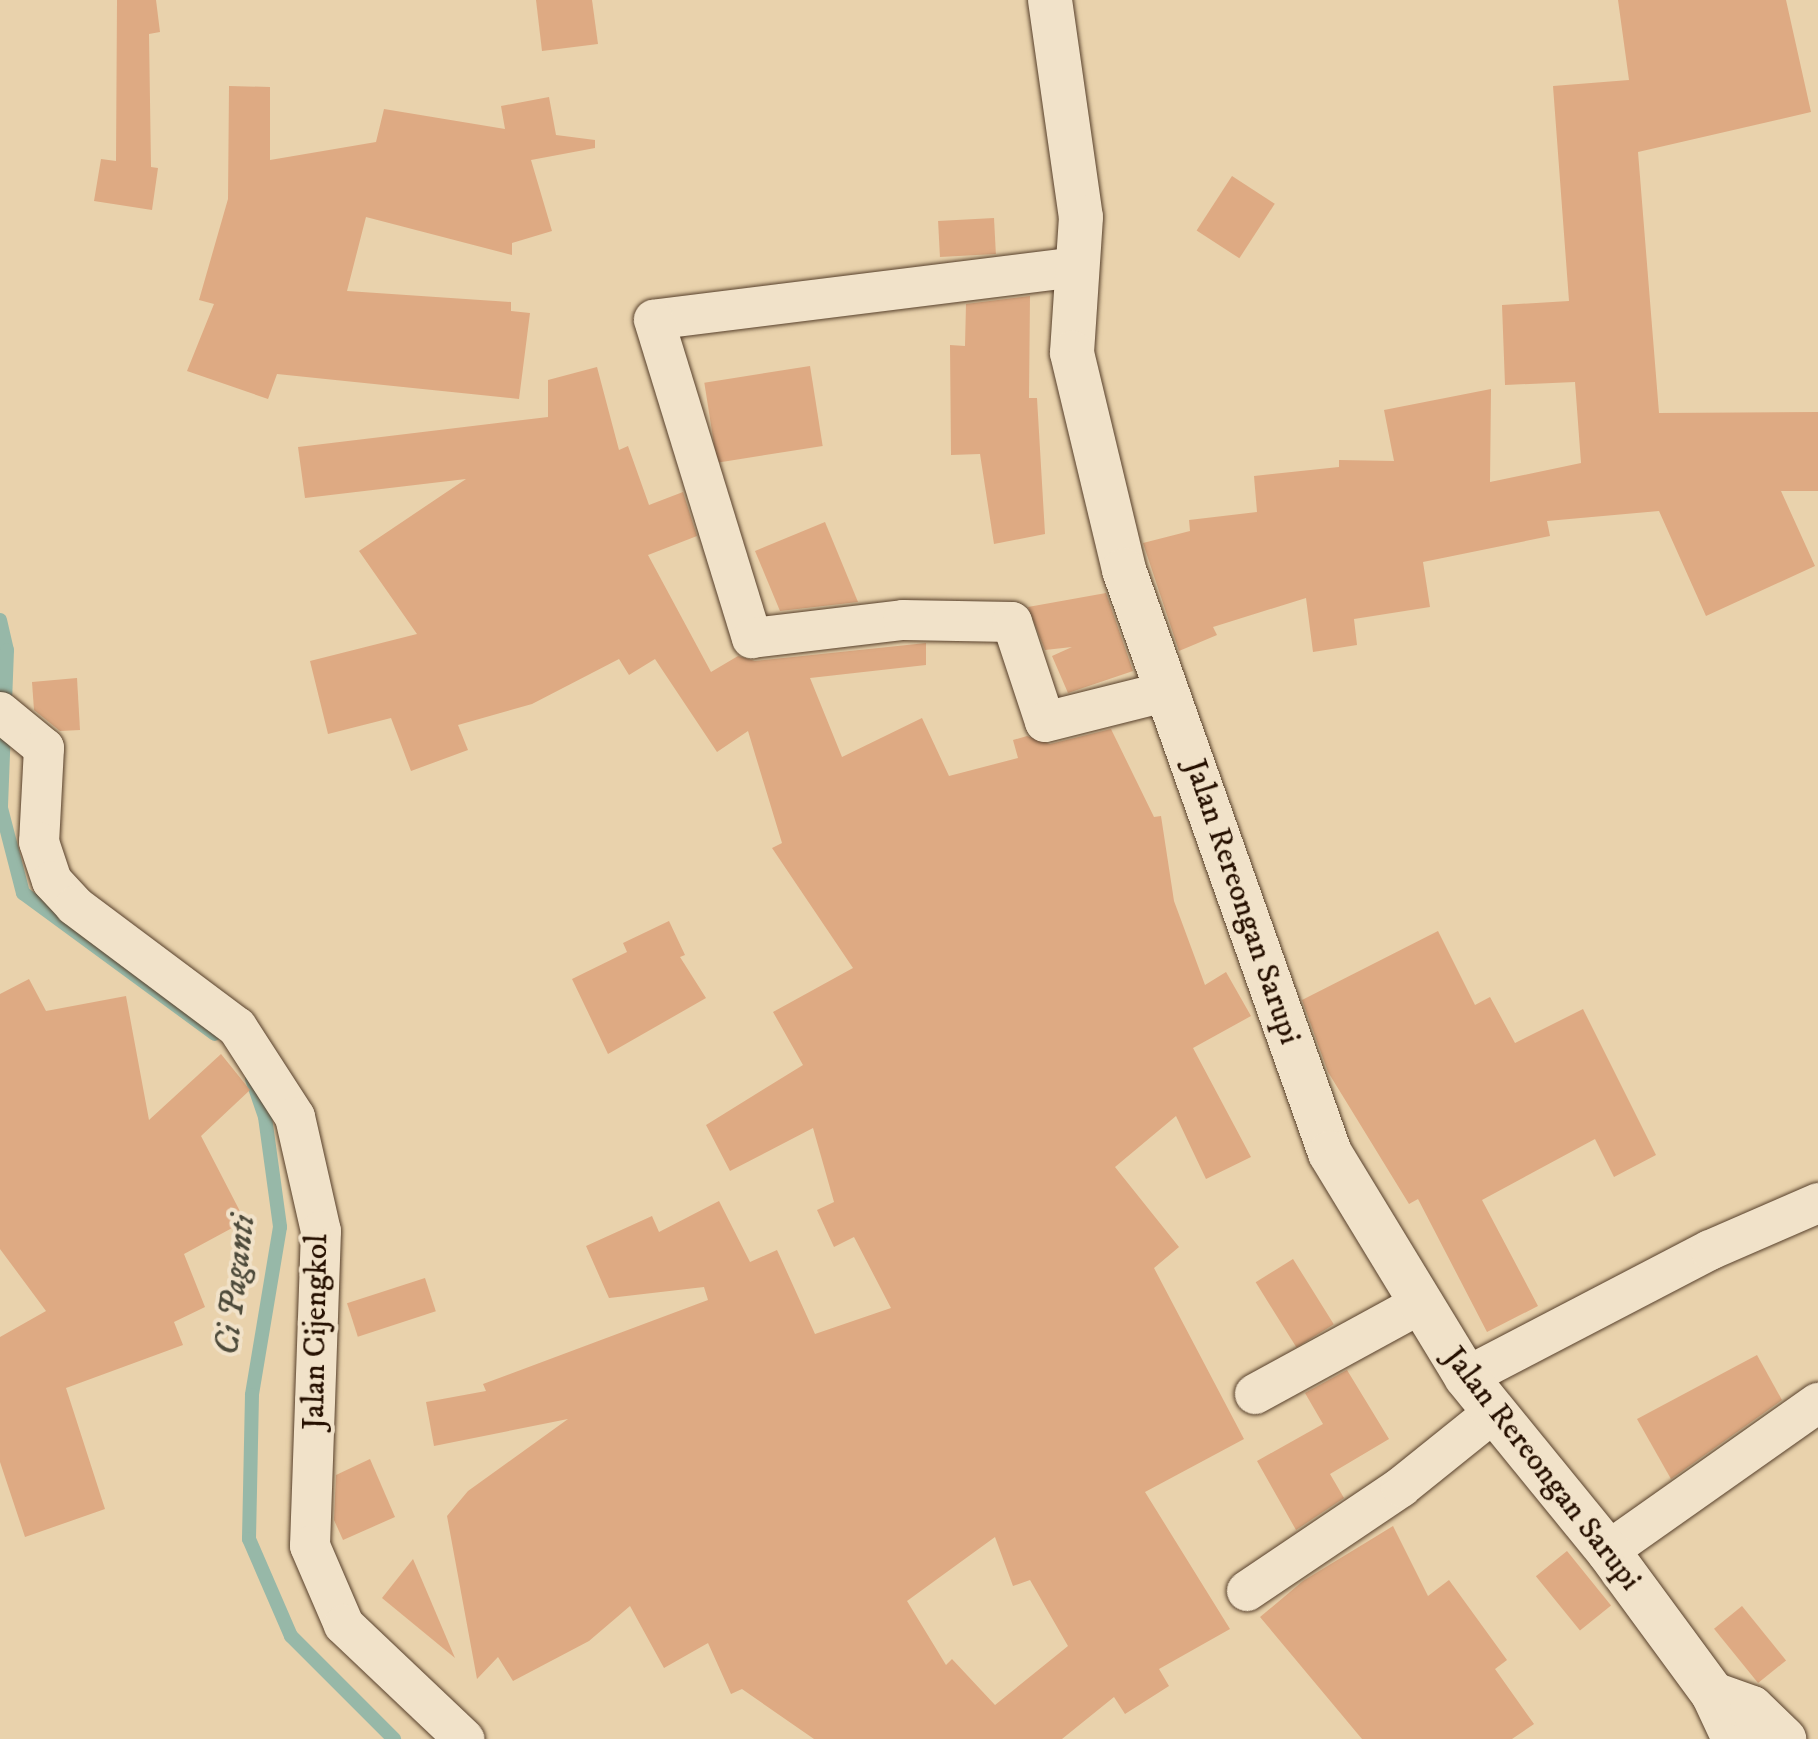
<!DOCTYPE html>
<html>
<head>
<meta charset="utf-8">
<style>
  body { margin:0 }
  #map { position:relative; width:1818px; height:1739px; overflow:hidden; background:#e9d2ac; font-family:"IM FELL DW Pica",serif }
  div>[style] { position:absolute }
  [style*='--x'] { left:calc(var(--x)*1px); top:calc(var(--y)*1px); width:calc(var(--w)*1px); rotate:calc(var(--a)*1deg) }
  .stream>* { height:14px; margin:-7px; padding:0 7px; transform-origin:7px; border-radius:7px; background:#97b8a8 }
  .building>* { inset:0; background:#deaa83; transform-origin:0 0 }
  .roads { filter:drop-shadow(0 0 2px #57402b) drop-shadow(0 0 2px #57402b) }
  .street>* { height:40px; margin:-20px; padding:0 20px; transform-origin:20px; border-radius:20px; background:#f1e2c9 }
  .secondary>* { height:44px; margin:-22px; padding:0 22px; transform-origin:22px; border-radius:22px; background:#f1e2c9 }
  span { translate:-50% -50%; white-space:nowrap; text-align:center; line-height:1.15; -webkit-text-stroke:8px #f1e2c9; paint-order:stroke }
  .street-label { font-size:32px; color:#261000 }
  .water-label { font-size:34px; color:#4e4b3b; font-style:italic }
</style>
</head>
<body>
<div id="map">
  <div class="stream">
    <i style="--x:0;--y:620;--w:31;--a:77"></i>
    <i style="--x:7;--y:650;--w:158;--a:92.2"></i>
    <i style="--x:1;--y:808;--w:88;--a:75.5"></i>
    <i style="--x:23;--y:893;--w:238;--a:36.3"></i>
    <i style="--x:252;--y:1079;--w:40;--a:71.1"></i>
    <i style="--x:265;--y:1117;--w:111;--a:82.2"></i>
    <i style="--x:280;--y:1227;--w:170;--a:99.5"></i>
    <i style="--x:252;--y:1395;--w:144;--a:91.2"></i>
    <i style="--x:249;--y:1539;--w:106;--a:66.6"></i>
    <i style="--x:291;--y:1636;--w:146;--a:45"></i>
  </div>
  <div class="building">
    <i style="clip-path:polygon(117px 0,156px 0,160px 32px,149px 34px,151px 167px,158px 168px,152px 210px,94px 201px,101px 159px,116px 161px)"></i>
    <i style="clip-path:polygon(536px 0,592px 0,598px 44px,542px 51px)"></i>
    <i style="clip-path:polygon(1618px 0,1786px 0,1811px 112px,1638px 152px,1659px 413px,1818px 412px,1818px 491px,1781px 491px,1815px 566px,1706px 616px,1659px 511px,1547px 521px,1550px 536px,1423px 562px,1430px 607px,1354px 619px,1357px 645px,1313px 652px,1306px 598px,1213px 627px,1217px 635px,1179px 651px,1143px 543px,1190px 531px,1189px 520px,1257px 512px,1254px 476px,1339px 467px,1339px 460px,1394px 461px,1384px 410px,1491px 389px,1490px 482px,1581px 463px,1575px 382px,1505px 385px,1502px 305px,1569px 301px,1553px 86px,1629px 80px)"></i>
    <i style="clip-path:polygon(229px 86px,270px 87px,270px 160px,376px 142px,384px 109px,505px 129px,501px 106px,549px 97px,556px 135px,595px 140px,595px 148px,531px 160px,552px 231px,512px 243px,512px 255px,366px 217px,347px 291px,511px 302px,511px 311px,530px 313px,519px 399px,277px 374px,268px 399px,187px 371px,214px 304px,199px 300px,228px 199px)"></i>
    <i style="left:1232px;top:176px;width:51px;height:65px;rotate:33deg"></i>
    <i style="left:994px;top:218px;width:36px;height:56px;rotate:87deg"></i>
    <i style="clip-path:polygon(1030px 296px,1029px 398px,1037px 398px,1045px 534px,994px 544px,980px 454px,951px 455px,950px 345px,965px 346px,966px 304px)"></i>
    <i style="left:810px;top:366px;width:81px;height:107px;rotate:81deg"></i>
    <i style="clip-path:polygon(evenodd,597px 367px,619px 450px,628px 446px,649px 505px,683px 492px,697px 536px,648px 555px,711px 672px,738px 656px,755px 661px,926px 643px,926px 665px,810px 678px,842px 757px,922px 718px,949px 776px,1018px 758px,1013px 740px,1027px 736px,1050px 744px,1111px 729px,1154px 817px,1161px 816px,1174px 901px,1205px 985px,1226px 972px,1251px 1016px,1193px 1048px,1251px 1157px,1206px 1179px,1176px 1116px,1115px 1167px,1179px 1247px,1154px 1268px,1244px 1439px,1145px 1492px,1230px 1629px,1159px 1669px,1169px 1686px,1125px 1714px,1114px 1697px,1062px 1739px,814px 1739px,742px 1689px,731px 1694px,708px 1643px,664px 1668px,630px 1606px,589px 1641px,513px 1681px,498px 1657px,477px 1679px,447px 1516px,468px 1491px,568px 1419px,434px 1446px,426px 1402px,486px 1391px,483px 1384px,708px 1300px,704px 1287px,609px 1298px,586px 1246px,652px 1216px,659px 1232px,719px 1201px,750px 1262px,777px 1250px,815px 1334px,891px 1308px,854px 1237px,834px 1247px,817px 1210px,834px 1202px,813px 1128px,730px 1171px,706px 1125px,803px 1065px,773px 1012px,853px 968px,772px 848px,782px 843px,748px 731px,717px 752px,655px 659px,629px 675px,619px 659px,532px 704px,458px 725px,468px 750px,411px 771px,391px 718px,328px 734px,310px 661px,417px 634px,359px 551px,466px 479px,305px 498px,298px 447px,548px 417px,548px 380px,597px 367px,995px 1537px,1013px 1586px,1030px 1580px,1068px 1646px,995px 1705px,952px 1659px,946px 1665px,907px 1601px,995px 1537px)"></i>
    <i style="clip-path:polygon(825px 522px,858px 602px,780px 611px,755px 551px)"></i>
    <i style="clip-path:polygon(1106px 593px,1133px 671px,1068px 693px,1052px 656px,1072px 647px,1045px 650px,1028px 607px)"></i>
    <i style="clip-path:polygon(77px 678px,80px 730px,60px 731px,34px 710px,32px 682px)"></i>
    <i style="clip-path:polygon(669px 921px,685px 955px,680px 957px,706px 998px,608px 1054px,572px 979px,627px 952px,623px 943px)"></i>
    <i style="clip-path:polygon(1438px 931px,1475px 1005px,1490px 997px,1515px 1043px,1583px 1009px,1656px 1155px,1614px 1177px,1595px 1139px,1482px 1200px,1538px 1306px,1487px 1332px,1418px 1199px,1409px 1204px,1328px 1072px,1302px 1000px)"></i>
    <i style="clip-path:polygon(29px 979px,46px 1011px,126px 996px,149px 1120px,221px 1054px,250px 1090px,201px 1136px,245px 1221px,184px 1254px,205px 1307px,174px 1322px,183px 1345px,66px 1388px,105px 1509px,25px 1537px,0 1462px,0 1337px,46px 1311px,0 1249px,0 994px)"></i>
    <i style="left:1293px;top:1259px;width:77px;height:44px;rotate:58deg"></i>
    <i style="left:425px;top:1278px;width:35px;height:82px;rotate:72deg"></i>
    <i style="clip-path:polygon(1757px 1355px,1782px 1400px,1671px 1479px,1637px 1419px)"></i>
    <i style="clip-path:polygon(1347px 1370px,1389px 1439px,1330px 1474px,1344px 1498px,1296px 1530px,1257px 1461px,1323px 1424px,1305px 1393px)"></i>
    <i style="clip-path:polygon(370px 1459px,395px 1517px,343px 1540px,334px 1520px,336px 1475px)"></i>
    <i style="clip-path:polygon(1393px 1526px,1428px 1596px,1449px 1580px,1507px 1660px,1495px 1669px,1534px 1724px,1512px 1739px,1362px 1739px,1260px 1617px,1303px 1581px)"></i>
    <i style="left:1567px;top:1551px;width:70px;height:40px;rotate:51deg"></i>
    <i style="clip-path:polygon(413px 1559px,455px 1658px,382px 1598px)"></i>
    <i style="left:1742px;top:1606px;width:70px;height:36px;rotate:51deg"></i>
  </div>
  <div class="roads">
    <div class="street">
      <i style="--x:1077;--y:267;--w:426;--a:172.9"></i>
      <i style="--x:654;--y:320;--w:333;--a:72.9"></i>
      <i style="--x:752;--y:638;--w:152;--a:-6.8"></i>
      <i style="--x:903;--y:620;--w:109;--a:1.1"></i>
      <i style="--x:1012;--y:622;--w:105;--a:71.7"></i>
      <i style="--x:1045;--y:722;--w:127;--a:-14.1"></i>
      <i style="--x:0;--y:712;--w:57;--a:39.3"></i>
      <i style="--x:44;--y:748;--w:94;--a:93"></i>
      <i style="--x:39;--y:842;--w:41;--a:71.6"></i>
      <i style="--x:52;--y:881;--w:34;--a:47"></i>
      <i style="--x:75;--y:906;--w:202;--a:36.8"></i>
      <i style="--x:237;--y:1027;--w:107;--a:57.2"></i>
      <i style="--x:295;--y:1117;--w:117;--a:77.2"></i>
      <i style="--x:321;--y:1231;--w:315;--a:92"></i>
      <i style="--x:310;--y:1546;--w:86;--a:66.7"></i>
      <i style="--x:344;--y:1625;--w:166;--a:43.5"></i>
      <i style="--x:1466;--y:1377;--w:275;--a:-27.5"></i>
      <i style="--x:1710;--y:1250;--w:118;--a:-23.5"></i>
      <i style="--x:1255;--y:1394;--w:186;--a:-28.6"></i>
      <i style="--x:1608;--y:1551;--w:257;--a:-35.2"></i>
      <i style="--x:1247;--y:1591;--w:186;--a:-34"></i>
      <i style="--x:1401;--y:1487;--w:118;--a:-38.8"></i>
    </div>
    <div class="secondary">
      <i style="--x:1050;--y:0;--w:219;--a:81.9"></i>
      <i style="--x:1081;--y:217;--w:136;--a:93.8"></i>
      <i style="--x:1072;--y:353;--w:223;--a:76.5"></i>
      <i style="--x:1124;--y:570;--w:618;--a:70.54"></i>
      <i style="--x:1330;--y:1153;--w:262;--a:58.7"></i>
      <i style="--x:1466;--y:1377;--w:225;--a:50.8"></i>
      <i style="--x:1608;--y:1551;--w:177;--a:53.7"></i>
      <i style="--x:1713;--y:1694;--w:50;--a:65"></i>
      <i style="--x:1713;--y:1694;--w:41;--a:19.7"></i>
      <i style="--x:1752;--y:1708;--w:45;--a:44.1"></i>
    </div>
  </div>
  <div class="street-label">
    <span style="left:1242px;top:902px;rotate:71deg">Jalan Rereongan Sarupi</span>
    <span style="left:316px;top:1332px;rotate:-89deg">Jalan Cijengkol</span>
    <span style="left:1542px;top:1469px;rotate:52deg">Jalan Rereongan Sarupi</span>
  </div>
  <div class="water-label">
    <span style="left:236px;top:1285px;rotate:-83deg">Ci Paganti</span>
  </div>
</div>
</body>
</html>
